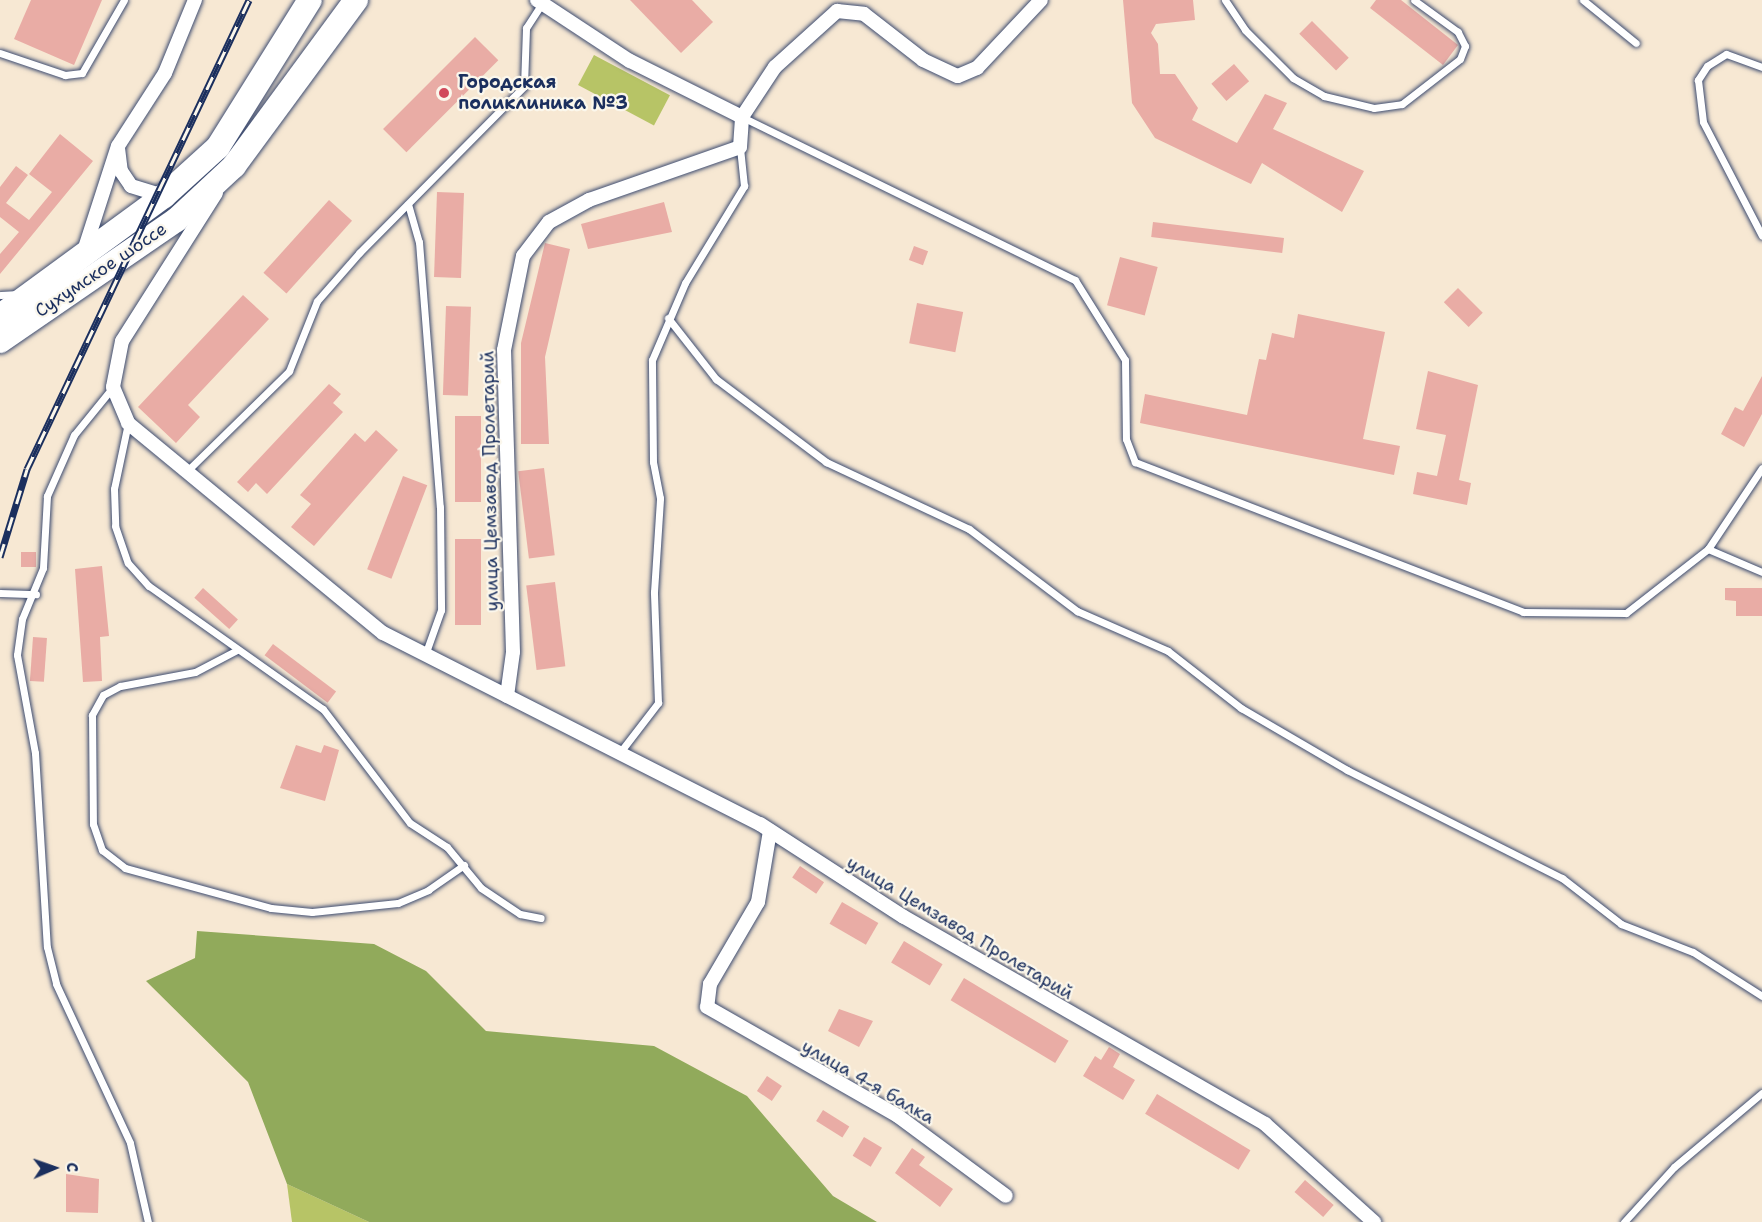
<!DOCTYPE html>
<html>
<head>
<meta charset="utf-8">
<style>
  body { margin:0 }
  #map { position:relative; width:1762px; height:1222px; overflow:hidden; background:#f7e8d3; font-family:"Shantell Sans",sans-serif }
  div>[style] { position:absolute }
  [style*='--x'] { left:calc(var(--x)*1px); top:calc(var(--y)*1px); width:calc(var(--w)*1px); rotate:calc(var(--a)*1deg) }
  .green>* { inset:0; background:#b7c466; transform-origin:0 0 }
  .forest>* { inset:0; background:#91aa5b }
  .building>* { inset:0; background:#e9aca5; transform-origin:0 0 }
  .roads { filter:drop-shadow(0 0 2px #3c4b70) drop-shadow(0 0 2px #3c4b70) }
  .lane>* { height:7px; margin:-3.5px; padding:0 3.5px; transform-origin:3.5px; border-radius:3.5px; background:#fff }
  .street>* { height:14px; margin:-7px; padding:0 7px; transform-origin:7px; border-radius:7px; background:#fff }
  .highway>* { height:24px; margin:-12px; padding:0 12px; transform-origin:12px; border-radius:12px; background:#fff }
  .rail>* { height:7px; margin-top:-3.5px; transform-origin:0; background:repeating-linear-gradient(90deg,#fbf7ec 0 14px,#1b2f5e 0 28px); box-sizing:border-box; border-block:2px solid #1b2f5e }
  .dots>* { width:16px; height:16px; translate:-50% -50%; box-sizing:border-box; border:3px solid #fbf7ec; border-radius:50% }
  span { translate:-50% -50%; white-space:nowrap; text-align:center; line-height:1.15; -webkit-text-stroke:4.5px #fbf7ec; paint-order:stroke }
  .poi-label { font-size:18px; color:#1b2f5e; font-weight:700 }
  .left { translate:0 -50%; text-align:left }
  .street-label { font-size:18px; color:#1b2f5e }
  .north { position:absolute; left:24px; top:1138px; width:60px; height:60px; -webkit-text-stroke:4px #fbf7ec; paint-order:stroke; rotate:88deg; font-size:16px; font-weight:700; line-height:24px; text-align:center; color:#1b2f5e }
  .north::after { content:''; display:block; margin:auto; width:21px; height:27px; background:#1b2f5e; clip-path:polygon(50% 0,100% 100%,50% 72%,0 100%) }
</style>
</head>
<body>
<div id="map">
  <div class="green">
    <i style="left:594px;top:55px;width:86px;height:34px;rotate:28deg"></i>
    <i style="clip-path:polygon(287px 1184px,369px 1222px,292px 1222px)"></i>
  </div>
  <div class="forest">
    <i style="clip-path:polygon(197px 931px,374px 944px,426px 971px,486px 1031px,654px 1046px,747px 1096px,833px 1196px,877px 1222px,369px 1222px,287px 1184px,248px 1082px,146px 981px,195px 958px)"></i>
  </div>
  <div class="building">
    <i style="clip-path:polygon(31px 0,102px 0,74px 65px,14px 39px)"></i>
    <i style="clip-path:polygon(630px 0,692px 0,713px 22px,681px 53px)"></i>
    <i style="clip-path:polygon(1123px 0,1193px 0,1195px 20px,1156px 24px,1151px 33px,1158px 44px,1160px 74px,1175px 74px,1198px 108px,1192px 120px,1237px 143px,1265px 94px,1287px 103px,1273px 129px,1364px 171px,1342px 212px,1262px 163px,1251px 184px,1155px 138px,1132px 103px)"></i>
    <i style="clip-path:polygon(1376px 0,1401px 0,1458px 45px,1443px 65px,1370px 8px)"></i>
    <i style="left:1312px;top:21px;width:52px;height:18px;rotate:45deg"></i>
    <i style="left:475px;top:37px;width:33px;height:130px;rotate:45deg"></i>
    <i style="left:1234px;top:64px;width:23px;height:30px;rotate:49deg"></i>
    <i style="clip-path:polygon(60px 134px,93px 161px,0 274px,0 254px,19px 232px,0 217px,0 187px,16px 166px,28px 175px,6px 203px,29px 220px,52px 192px,29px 174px)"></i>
    <i style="left:437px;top:192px;width:27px;height:85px;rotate:2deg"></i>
    <i style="left:329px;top:200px;width:31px;height:98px;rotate:42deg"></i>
    <i style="clip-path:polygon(664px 202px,672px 232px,588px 249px,581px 224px)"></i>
    <i style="left:1153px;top:222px;width:132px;height:15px;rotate:7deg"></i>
    <i style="clip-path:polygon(545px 243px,570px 249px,545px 357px,549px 444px,521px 444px,521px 343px)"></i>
    <i style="left:914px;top:246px;width:15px;height:15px;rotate:20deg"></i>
    <i style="left:1120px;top:257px;width:39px;height:50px;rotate:15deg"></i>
    <i style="left:1458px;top:288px;width:35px;height:20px;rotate:45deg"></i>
    <i style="clip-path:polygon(243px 295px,269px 319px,188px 405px,200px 417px,176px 443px,138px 407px)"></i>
    <i style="left:917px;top:303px;width:47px;height:41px;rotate:11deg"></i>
    <i style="left:446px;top:306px;width:25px;height:89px;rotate:2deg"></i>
    <i style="clip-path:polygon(1298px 314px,1385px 332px,1363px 439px,1400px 446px,1394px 475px,1140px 423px,1145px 394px,1247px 415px,1259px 359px,1266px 360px,1272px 333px,1294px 338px)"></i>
    <i style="clip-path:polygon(1428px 371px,1478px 385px,1459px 480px,1471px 483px,1467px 505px,1413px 494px,1417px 472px,1437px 476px,1446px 435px,1416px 429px)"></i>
    <i style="clip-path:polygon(1762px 376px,1762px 414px,1744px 447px,1721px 434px,1735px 407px,1743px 411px)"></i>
    <i style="clip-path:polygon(329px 384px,341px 394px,333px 403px,343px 412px,267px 494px,256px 483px,248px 492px,237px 482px)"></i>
    <i style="left:455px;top:416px;width:26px;height:86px"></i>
    <i style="clip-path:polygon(376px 430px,398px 450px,314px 546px,291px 527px,311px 504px,300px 495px,355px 433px,365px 442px)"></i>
    <i style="left:544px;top:468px;width:88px;height:26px;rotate:83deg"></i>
    <i style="left:403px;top:476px;width:26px;height:100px;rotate:21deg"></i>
    <i style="left:455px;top:539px;width:26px;height:86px"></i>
    <i style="left:21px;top:552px;width:15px;height:15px"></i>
    <i style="clip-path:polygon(102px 566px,109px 636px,100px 637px,102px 681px,83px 682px,75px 569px)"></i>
    <i style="left:555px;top:582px;width:85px;height:29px;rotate:83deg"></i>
    <i style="left:203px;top:588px;width:47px;height:13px;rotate:42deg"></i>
    <i style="clip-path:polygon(1725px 588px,1762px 588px,1762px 616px,1736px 616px,1736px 601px,1725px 600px)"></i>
    <i style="left:33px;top:637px;width:14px;height:44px;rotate:4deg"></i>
    <i style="left:273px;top:644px;width:79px;height:14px;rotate:37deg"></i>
    <i style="clip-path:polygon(296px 745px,321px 753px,324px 745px,339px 750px,325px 801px,280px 788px)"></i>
    <i style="left:800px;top:866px;width:29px;height:14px;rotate:34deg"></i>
    <i style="left:842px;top:902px;width:42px;height:25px;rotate:30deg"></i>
    <i style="left:904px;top:941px;width:45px;height:25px;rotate:31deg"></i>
    <i style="left:964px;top:978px;width:122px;height:26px;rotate:31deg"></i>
    <i style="clip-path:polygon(839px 1009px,873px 1021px,859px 1047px,828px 1031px)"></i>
    <i style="clip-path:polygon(1109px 1047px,1120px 1054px,1113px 1067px,1135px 1080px,1123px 1100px,1083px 1076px,1095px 1056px,1101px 1060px)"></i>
    <i style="left:767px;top:1076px;width:18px;height:18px;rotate:34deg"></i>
    <i style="left:1157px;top:1094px;width:109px;height:23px;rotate:31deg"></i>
    <i style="left:823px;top:1110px;width:31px;height:13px;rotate:32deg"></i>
    <i style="left:864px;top:1137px;width:21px;height:22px;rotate:31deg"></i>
    <i style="clip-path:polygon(912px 1148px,925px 1157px,919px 1165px,953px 1189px,940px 1207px,895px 1173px)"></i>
    <i style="clip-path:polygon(66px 1174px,99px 1179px,98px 1213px,66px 1212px)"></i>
    <i style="left:1305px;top:1180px;width:38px;height:16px;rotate:41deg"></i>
  </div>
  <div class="roads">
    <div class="lane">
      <i style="--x:1225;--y:0;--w:36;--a:56"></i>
      <i style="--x:1245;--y:30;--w:68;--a:45"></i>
      <i style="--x:1293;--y:78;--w:36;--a:30"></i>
      <i style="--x:1324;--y:96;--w:51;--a:13.5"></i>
      <i style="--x:1374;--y:108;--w:28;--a:-8"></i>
      <i style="--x:1402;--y:104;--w:73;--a:-37.8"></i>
      <i style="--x:1460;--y:59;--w:14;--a:-69"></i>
      <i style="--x:1465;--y:46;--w:16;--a:-117"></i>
      <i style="--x:1458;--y:32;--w:54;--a:-144"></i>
      <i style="--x:1583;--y:0;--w:68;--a:39.1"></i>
      <i style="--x:0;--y:53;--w:69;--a:18.7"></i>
      <i style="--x:65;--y:75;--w:17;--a:-7"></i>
      <i style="--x:82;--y:73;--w:84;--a:-60.1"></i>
      <i style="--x:1762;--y:67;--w:38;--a:-160"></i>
      <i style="--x:1726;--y:54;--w:22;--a:148"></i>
      <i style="--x:1707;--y:66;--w:17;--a:123"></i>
      <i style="--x:1698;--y:80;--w:42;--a:83.2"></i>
      <i style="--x:1703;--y:122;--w:128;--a:62.6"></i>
      <i style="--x:742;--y:117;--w:371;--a:26.1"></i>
      <i style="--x:1075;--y:280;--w:94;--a:58"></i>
      <i style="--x:1125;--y:360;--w:79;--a:89.3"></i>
      <i style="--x:1126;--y:439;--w:25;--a:69"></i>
      <i style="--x:1135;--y:462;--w:416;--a:21.1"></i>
      <i style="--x:1523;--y:612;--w:103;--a:0.6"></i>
      <i style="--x:1626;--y:613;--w:104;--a:-38"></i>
      <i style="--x:1708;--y:549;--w:97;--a:-56.3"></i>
      <i style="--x:408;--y:204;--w:40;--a:74"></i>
      <i style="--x:419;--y:242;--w:266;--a:85.5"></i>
      <i style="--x:440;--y:507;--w:103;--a:89.4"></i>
      <i style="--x:441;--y:610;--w:48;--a:109.6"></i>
      <i style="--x:0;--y:295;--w:19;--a:-3"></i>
      <i style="--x:668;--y:318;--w:78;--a:51.8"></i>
      <i style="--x:716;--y:379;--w:138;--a:37"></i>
      <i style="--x:826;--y:462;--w:158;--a:25.1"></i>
      <i style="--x:969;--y:529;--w:136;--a:37.2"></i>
      <i style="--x:1077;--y:611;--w:99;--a:23.7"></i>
      <i style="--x:1168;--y:651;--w:93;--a:38"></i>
      <i style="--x:1241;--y:708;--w:123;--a:30.3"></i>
      <i style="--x:1347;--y:770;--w:241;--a:26.7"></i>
      <i style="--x:1562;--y:878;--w:75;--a:37.9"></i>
      <i style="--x:1621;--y:924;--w:77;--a:21.3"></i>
      <i style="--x:1693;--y:952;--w:82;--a:32.5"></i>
      <i style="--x:113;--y:387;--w:62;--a:129.1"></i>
      <i style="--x:74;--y:435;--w:67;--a:113.9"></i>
      <i style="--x:47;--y:496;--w:72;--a:93.2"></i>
      <i style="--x:43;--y:568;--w:55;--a:112.4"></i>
      <i style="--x:22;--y:619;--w:36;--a:98"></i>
      <i style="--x:17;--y:655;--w:100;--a:79.6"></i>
      <i style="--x:35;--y:753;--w:194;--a:86.5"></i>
      <i style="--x:47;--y:947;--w:38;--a:76"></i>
      <i style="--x:56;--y:984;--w:175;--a:65"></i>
      <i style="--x:130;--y:1143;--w:81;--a:77.2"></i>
      <i style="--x:128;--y:423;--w:67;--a:102"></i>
      <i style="--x:114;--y:489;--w:37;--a:88"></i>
      <i style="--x:115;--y:526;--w:39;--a:71"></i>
      <i style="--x:128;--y:563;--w:31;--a:48"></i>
      <i style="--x:149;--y:586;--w:213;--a:35.3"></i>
      <i style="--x:323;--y:709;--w:143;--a:52.7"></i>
      <i style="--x:410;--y:823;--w:44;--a:33"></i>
      <i style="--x:447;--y:847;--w:53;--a:50.3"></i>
      <i style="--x:481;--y:888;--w:47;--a:33.7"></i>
      <i style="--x:520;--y:914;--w:21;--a:11"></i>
      <i style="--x:187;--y:471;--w:143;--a:-44.4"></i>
      <i style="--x:289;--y:371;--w:75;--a:-68.2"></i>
      <i style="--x:317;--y:301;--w:64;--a:-48.8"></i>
      <i style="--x:359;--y:253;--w:235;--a:-45.3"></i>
      <i style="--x:524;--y:86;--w:58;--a:-88"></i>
      <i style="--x:526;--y:28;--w:31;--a:-57"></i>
      <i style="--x:1708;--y:549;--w:59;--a:23.1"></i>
      <i style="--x:0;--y:593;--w:36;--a:2"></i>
      <i style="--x:237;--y:650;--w:47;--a:152.4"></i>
      <i style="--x:195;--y:672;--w:76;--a:169.4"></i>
      <i style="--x:120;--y:686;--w:19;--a:152"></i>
      <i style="--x:103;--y:695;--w:23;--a:119"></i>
      <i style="--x:92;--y:715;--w:109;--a:89.5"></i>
      <i style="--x:93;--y:824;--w:28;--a:71"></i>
      <i style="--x:102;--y:850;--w:29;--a:38"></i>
      <i style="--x:125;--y:868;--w:151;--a:15.3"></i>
      <i style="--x:271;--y:908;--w:41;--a:5.6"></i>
      <i style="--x:312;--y:912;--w:86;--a:-6"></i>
      <i style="--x:398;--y:903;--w:33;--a:-23"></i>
      <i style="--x:428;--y:890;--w:44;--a:-34.8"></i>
      <i style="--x:621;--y:751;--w:61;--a:-52.4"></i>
      <i style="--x:658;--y:703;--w:111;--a:-92.1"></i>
      <i style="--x:654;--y:592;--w:94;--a:-86.3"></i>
      <i style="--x:660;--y:498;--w:37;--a:-101"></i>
      <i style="--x:653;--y:462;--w:102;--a:-90.6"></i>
      <i style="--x:652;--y:360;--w:84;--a:-66.8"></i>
      <i style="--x:685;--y:283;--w:114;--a:-58.7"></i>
      <i style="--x:744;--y:186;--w:39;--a:-96"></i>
      <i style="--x:1624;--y:1222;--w:74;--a:-47.7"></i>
      <i style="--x:1674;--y:1167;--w:115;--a:-40.1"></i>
    </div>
    <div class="street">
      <i style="--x:537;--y:0;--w:111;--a:33.3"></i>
      <i style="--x:630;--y:61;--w:125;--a:26.6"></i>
      <i style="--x:837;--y:11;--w:27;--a:6"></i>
      <i style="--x:864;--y:14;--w:75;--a:37.9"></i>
      <i style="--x:923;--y:60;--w:38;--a:25"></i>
      <i style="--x:958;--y:76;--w:21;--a:-23"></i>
      <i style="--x:977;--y:68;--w:93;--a:-46.7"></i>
      <i style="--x:118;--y:148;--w:23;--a:83"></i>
      <i style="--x:121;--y:171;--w:18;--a:56"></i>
      <i style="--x:131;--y:186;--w:34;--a:17"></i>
      <i style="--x:216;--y:193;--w:175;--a:122.4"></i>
      <i style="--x:122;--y:341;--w:47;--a:101.1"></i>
      <i style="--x:113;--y:387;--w:39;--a:67"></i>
      <i style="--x:128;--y:423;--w:330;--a:39.5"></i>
      <i style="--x:383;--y:633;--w:423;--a:26.9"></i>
      <i style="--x:760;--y:824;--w:171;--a:32.9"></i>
      <i style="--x:904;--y:917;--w:416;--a:29.8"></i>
      <i style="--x:1265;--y:1124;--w:147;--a:42"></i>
      <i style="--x:84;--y:251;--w:110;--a:-72.1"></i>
      <i style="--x:118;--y:146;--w:87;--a:-57.2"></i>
      <i style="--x:165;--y:73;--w:79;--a:-67.7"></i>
      <i style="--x:507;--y:696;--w:44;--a:-82.2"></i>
      <i style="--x:513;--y:652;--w:302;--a:-91.7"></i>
      <i style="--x:504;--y:350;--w:96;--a:-78.6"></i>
      <i style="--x:523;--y:256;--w:43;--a:-52.6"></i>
      <i style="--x:549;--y:222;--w:46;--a:-28.8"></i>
      <i style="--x:589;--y:200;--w:160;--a:-19.3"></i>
      <i style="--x:740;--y:147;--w:30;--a:-86"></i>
      <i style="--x:742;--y:117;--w:60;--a:-56.6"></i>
      <i style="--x:775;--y:67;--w:84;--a:-42.1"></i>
      <i style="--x:770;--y:831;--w:72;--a:99.6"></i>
      <i style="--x:758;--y:902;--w:95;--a:120.3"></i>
      <i style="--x:710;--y:984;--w:23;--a:97"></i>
      <i style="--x:707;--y:1007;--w:220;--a:29.7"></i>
      <i style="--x:898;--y:1116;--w:134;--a:36.5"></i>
    </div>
    <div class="highway">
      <i style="--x:0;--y:316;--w:203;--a:-36.2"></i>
      <i style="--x:164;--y:196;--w:73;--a:-42.2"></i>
      <i style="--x:218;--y:147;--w:173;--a:-58"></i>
      <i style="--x:0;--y:341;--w:214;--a:-34.5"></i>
      <i style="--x:176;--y:220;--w:79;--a:-43"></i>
      <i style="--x:234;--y:166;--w:206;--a:-53.7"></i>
    </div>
  </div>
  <div class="rail">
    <i style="--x:0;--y:557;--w:92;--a:-72.9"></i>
    <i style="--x:27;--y:469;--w:519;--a:-64.67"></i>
  </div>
  <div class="dots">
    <i style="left:444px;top:93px;background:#d1495b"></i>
  </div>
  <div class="poi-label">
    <span class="left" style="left:458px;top:93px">Городская<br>поликлиника №3</span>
  </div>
  <div class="street-label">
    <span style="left:101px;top:270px;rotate:-34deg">Сухумское шоссе</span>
    <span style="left:490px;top:481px;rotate:-91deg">улица Цемзавод Пролетарий</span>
    <span style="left:960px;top:928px;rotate:31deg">улица Цемзавод Пролетарий</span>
    <span style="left:868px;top:1082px;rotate:30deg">улица 4-я балка</span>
  </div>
  <div class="north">С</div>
</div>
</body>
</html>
